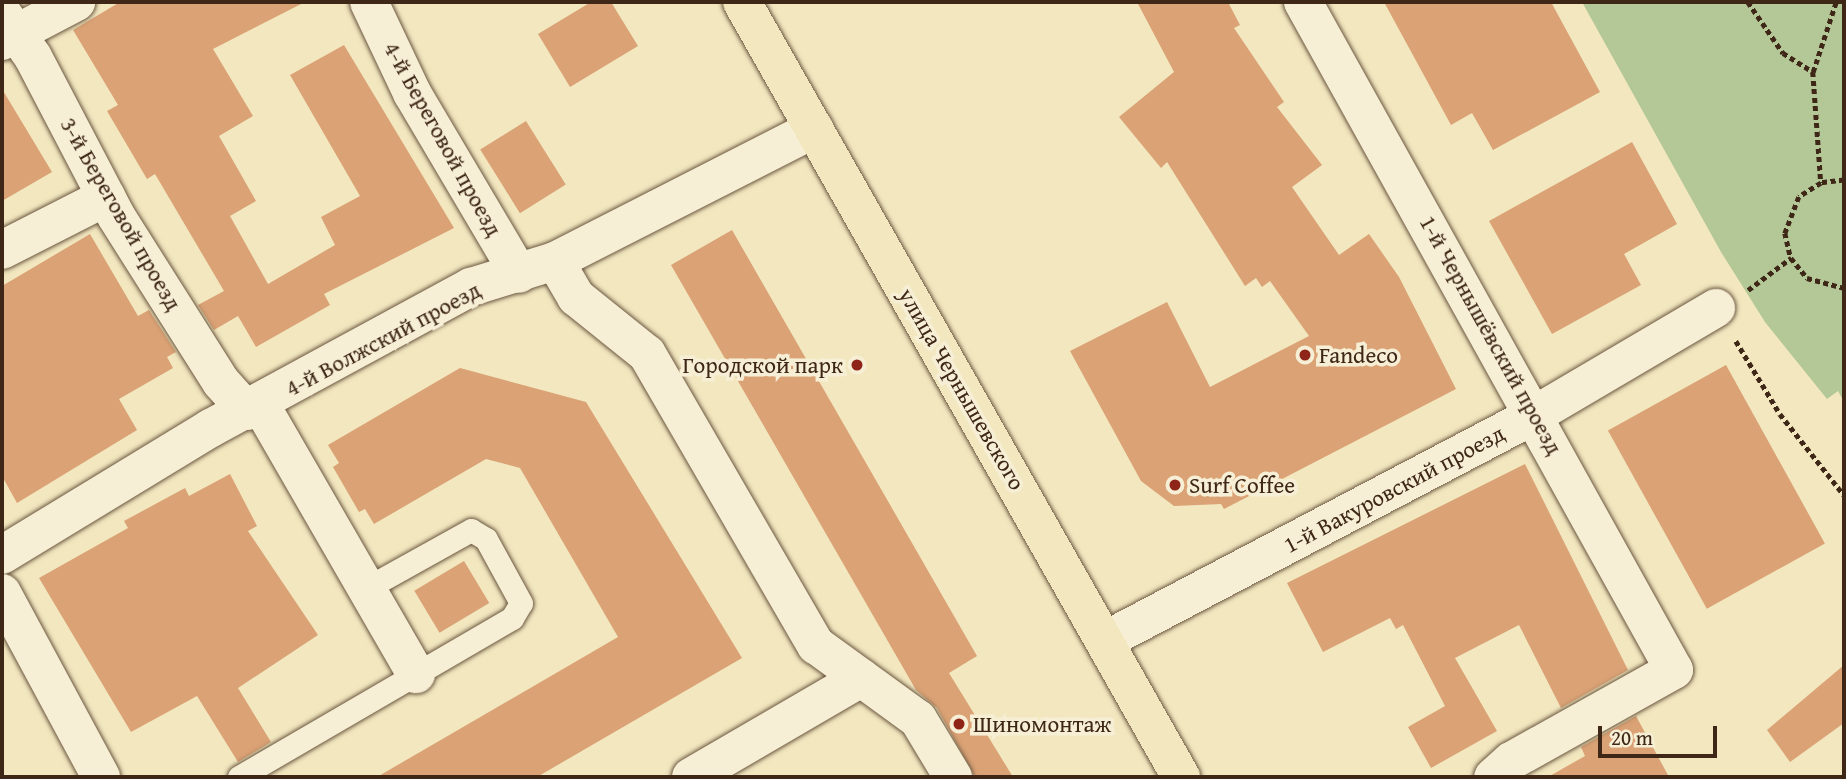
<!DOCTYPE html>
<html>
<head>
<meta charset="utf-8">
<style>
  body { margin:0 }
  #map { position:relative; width:1846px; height:779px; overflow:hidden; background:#f2e7bf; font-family:"Gentium Book Plus",serif }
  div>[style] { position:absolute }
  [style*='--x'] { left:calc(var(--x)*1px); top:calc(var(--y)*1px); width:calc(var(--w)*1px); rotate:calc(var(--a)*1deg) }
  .green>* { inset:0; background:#b4c797 }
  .building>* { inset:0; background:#daa275; transform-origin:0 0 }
  .path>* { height:4.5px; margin-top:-2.25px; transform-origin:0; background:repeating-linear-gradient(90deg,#3e2716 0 5px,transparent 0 8.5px) }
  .roads { filter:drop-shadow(0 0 2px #6b5740) drop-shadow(0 0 2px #6b5740) }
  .lane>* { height:23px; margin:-11.5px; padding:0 11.5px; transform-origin:11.5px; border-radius:11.5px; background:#f7efd5 }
  .street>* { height:38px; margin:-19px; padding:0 19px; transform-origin:19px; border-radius:19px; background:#f7efd5 }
  .primary>* { height:38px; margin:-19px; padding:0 19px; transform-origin:19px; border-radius:19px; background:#f2e7bf }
  .dots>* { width:19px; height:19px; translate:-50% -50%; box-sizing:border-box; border:4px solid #f7efd5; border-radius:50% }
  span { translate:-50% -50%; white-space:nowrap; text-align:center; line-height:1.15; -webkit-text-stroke:7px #f7efd5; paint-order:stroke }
  .street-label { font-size:23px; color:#3e2716 }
  .poi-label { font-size:23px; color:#3e2716 }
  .left { translate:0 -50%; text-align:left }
  .right { translate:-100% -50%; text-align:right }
  .frame { position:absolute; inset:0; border:4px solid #3e2716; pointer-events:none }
  .scale { position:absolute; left:1598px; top:726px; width:119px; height:32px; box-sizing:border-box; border:4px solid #3e2716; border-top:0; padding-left:9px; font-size:21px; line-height:24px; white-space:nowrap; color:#3e2716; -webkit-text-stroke:5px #f7efd5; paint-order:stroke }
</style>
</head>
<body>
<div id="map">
  <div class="green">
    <i style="clip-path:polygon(1582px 2px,1844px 2px,1844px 402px,1838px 391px,1827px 399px,1765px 322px,1721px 252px)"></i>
  </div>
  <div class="building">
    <i style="clip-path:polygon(120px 2px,305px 2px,213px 49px,253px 116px,219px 136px,256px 201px,230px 216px,268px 284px,335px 245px,321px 217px,360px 196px,290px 75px,344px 45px,454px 228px,324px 294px,330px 305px,256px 347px,238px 316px,214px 330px,198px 305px,224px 291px,155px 174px,147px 179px,107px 111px,118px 105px,73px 30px)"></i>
    <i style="clip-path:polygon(591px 2px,611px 2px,638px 46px,570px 87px,538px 34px)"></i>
    <i style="clip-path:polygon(1137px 2px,1228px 2px,1240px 25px,1234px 28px,1284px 102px,1277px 107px,1322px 165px,1292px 187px,1339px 255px,1369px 234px,1399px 277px,1456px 389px,1224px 509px,1221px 504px,1174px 506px,1141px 481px,1070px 351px,1167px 302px,1210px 387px,1309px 336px,1270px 281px,1262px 287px,1256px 278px,1245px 286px,1167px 162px,1161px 168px,1119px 117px,1174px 72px)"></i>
    <i style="clip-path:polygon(1384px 2px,1551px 2px,1600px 92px,1493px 150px,1472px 113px,1451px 125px)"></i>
    <i style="clip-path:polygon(2px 89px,52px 172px,2px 201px)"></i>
    <i style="left:526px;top:121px;width:75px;height:54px;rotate:58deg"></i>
    <i style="clip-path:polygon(1632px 142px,1677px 224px,1624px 254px,1641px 285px,1552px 334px,1489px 221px)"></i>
    <i style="clip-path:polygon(732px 230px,977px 656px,949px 673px,1013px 777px,975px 777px,937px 708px,916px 690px,671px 265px)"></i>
    <i style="clip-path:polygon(90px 234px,138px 316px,149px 310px,176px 352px,167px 357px,173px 368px,119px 399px,137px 430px,17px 503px,2px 476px,2px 286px)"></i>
    <i style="left:1726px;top:365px;width:204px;height:135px;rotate:61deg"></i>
    <i style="clip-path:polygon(460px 368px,586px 402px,742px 658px,537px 777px,377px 777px,618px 637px,520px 468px,486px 459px,374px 524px,365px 509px,359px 512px,333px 467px,339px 463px,328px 445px)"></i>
    <i style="clip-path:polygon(1525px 464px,1628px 670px,1561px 708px,1519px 625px,1455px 658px,1497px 731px,1431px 768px,1408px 727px,1445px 706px,1403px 625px,1396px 629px,1390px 618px,1323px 652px,1287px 583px)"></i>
    <i style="clip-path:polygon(230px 474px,257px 526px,248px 531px,318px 635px,238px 688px,271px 742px,238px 762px,197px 696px,131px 732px,39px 578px,128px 528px,124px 521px,185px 488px,189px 496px)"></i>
    <i style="left:464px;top:561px;width:49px;height:58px;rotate:59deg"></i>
    <i style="clip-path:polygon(1844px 665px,1844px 723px,1790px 762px,1767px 730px)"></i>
    <i style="clip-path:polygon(1636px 716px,1669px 777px,1548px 777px,1585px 756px,1581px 747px)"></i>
  </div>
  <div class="path">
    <i style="--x:1748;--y:2;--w:62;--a:55.5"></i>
    <i style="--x:1783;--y:53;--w:36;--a:32"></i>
    <i style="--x:1813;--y:72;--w:74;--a:-71.8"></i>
    <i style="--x:1813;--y:72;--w:111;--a:85.9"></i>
    <i style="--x:1844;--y:180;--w:23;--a:173"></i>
    <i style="--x:1821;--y:183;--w:26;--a:148"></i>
    <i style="--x:1799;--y:197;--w:39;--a:111"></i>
    <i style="--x:1785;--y:233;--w:26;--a:77"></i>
    <i style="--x:1791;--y:258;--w:26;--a:51"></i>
    <i style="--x:1807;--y:278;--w:38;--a:15"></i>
    <i style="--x:1748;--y:290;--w:54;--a:-36.7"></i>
    <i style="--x:1736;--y:341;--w:85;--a:58.9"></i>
    <i style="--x:1780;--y:414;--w:103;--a:51.7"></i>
  </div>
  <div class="roads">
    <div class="lane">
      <i style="--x:239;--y:777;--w:316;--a:-30.2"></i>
      <i style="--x:512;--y:618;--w:17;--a:-59"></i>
      <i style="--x:521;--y:603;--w:73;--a:-118.7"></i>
      <i style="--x:486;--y:539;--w:17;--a:-149"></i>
      <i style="--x:471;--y:530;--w:119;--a:150.9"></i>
    </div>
    <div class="street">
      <i style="--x:369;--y:2;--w:101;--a:64.7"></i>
      <i style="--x:412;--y:93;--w:210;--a:59.4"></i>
      <i style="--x:1303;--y:2;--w:764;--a:60.95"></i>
      <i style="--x:1674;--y:670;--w:187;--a:150.8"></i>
      <i style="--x:1511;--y:761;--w:24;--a:138"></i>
      <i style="--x:2;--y:13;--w:54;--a:54.8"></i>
      <i style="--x:33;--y:57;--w:179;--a:62.4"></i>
      <i style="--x:116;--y:216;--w:196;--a:57.7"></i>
      <i style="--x:221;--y:382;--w:39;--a:48"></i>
      <i style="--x:2;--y:41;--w:84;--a:-27.8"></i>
      <i style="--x:2;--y:250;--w:117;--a:-27"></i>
      <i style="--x:555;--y:261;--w:42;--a:59.7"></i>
      <i style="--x:576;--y:297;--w:91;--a:38.8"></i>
      <i style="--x:647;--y:354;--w:337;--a:59.9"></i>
      <i style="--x:816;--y:645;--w:126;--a:36"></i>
      <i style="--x:918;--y:719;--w:68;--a:58.9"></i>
      <i style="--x:260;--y:404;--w:312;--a:60"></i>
      <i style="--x:2;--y:555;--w:245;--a:-31.3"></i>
      <i style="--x:211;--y:428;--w:296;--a:-28.5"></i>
      <i style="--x:471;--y:287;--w:88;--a:-17.2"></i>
      <i style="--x:555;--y:261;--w:291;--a:-27"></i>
      <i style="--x:2;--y:593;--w:209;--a:61.7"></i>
      <i style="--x:1104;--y:641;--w:488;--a:-27.7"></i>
      <i style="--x:1536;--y:414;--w:209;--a:-30.5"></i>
      <i style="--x:691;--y:777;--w:197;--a:-30.2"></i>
    </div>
    <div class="primary">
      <i style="--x:742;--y:2;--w:891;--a:60.47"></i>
    </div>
  </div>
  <div class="dots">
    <i style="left:1305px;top:355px;background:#8f2418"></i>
    <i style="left:857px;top:365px;background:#8f2418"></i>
    <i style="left:1175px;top:485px;background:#8f2418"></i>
    <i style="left:959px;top:724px;background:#8f2418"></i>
  </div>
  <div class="street-label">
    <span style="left:443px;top:139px;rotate:61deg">4-й Береговой проезд</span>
    <span style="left:121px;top:214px;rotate:60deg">3-й Береговой проезд</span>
    <span style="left:1491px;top:335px;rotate:61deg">1-й Чернышёвский проезд</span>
    <span style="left:383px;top:339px;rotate:-28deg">4-й Волжский проезд</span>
    <span style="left:962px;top:389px;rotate:60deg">улица Чернышевского</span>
    <span style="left:1394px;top:489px;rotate:-28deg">1-й Вакуровский проезд</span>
  </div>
  <div class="poi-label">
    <span class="left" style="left:1319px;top:355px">Fandeco</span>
    <span class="right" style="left:843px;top:365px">Городской парк</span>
    <span class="left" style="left:1189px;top:485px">Surf Coffee</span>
    <span class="left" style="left:973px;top:724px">Шиномонтаж</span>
  </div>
  <div class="frame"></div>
  <div class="scale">20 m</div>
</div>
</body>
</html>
